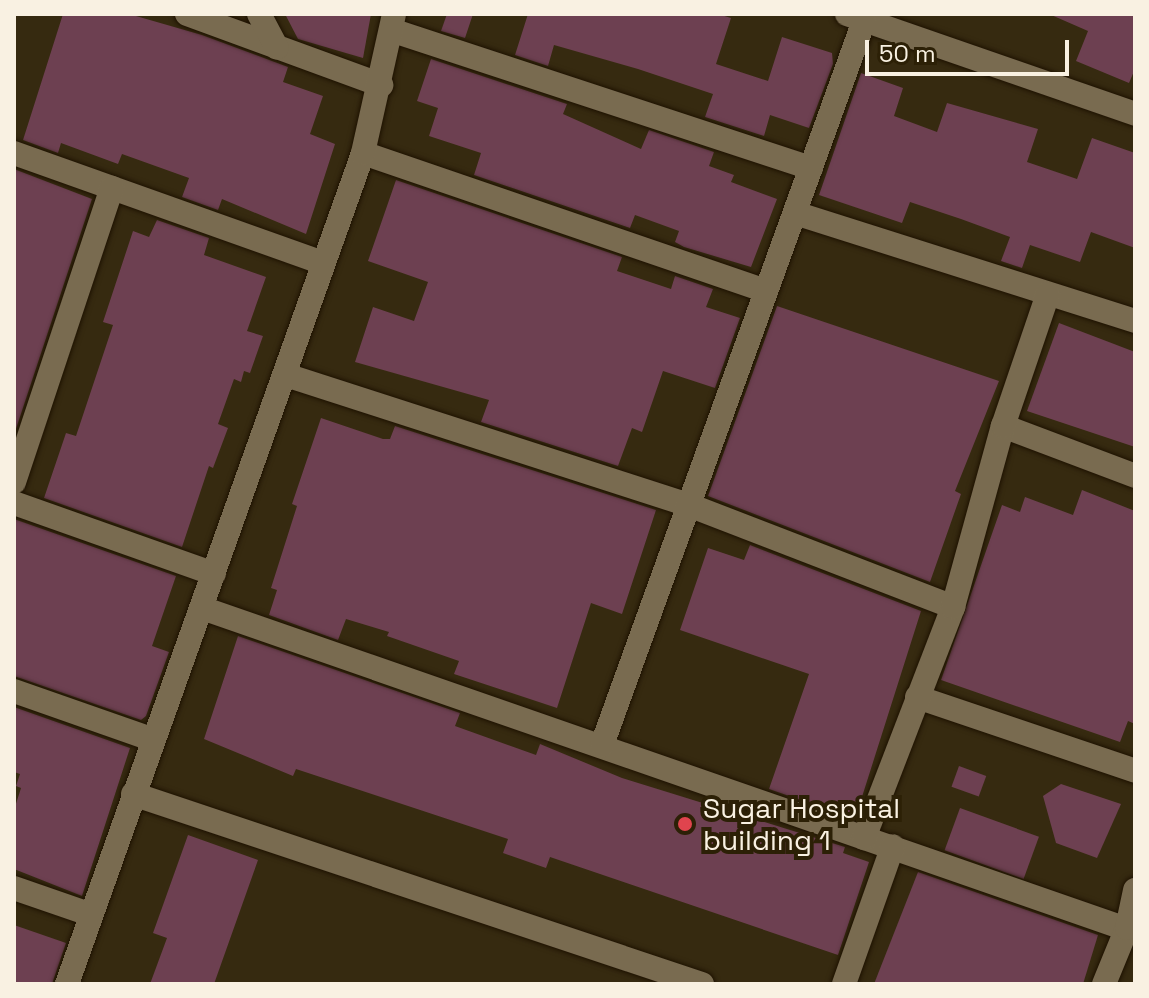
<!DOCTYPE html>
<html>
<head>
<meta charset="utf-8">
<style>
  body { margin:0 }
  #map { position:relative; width:1149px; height:998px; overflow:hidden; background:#362a10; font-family:"Space Grotesk",sans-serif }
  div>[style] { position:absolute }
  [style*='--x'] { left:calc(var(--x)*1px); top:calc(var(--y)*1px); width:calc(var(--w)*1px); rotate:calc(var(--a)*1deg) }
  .building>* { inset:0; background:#6d4051; transform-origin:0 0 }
  .roads { filter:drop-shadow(0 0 2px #1e1200) drop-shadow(0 0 2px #1e1200) }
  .street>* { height:24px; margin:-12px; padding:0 12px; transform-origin:12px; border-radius:12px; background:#796b50 }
  .dots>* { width:22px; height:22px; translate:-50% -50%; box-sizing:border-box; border:4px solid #2c2006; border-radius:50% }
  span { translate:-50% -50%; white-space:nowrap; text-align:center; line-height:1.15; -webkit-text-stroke:8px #2c2006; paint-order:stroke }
  .poi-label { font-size:28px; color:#f9f1e2 }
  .left { translate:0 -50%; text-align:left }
  .frame { position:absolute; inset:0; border:16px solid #f9f1e2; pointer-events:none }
  .scale { position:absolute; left:865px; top:40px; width:204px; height:36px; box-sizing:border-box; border:4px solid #f9f1e2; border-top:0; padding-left:10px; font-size:24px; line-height:28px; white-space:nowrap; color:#f9f1e2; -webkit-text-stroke:6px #2c2006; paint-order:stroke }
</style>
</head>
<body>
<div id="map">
  <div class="building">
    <i style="clip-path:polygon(63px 14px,129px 14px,202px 35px,288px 67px,283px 82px,323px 96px,310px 134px,335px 144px,306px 234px,222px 199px,218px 210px,182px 197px,189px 178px,122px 154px,118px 164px,61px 143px,58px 153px,23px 140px)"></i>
    <i style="clip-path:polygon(285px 14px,371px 14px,363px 58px,298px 39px)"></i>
    <i style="clip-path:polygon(447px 14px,473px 14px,465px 38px,441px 31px)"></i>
    <i style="clip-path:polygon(528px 14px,718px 14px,731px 18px,716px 64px,768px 81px,782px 37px,832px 53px,833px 64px,809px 128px,770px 115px,764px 136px,705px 117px,713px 94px,638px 69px,554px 45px,548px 66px,515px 55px)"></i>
    <i style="clip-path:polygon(1049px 14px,1135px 14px,1135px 69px,1129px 83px,1076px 61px,1088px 31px)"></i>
    <i style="clip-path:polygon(431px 59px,567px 104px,563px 114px,641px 149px,649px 130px,714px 152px,709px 166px,734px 175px,731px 182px,777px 199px,751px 267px,684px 247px,675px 242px,679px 231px,635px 215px,630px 228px,474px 175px,481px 153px,429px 136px,438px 108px,417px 101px)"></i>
    <i style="clip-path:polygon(861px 73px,903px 88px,894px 116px,937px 132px,947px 103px,1038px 129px,1027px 162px,1077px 179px,1092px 138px,1135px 153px,1135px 248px,1091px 232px,1080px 262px,1030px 245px,1022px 268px,1001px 261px,1010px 237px,961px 219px,910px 202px,902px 223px,819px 195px)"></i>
    <i style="clip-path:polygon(14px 169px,92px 199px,14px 435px)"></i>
    <i style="clip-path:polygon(396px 180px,622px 257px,617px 271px,671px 289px,675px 276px,713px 289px,706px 307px,740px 318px,715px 388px,663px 371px,642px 432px,632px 428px,618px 466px,481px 422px,489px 400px,355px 362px,373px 307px,414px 321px,428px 282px,368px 261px)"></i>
    <i style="clip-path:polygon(157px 220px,209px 238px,204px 255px,266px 277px,247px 331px,263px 336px,250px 373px,244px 371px,241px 382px,234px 379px,218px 424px,228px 428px,213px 468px,209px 466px,182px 547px,44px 498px,66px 433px,76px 436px,113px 325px,103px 322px,133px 231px,149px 237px)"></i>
    <i style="clip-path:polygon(777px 306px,999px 381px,955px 491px,961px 494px,930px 582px,708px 496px)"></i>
    <i style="clip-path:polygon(1059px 323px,1135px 352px,1135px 447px,1027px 411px)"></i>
    <i style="clip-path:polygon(321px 418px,383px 439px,390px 439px,395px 426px,656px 510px,622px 614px,591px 603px,557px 708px,454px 674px,459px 661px,387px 636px,389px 632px,346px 619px,338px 640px,269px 615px,277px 590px,271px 588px,297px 506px,292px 504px)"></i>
    <i style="clip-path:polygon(1082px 490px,1135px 511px,1135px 724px,1128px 721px,1120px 742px,941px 680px,1002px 505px,1020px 512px,1025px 497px,1073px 515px)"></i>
    <i style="clip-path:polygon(14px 519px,176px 576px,152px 646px,169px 652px,146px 716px,141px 720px,14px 676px)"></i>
    <i style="clip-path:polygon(750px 545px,921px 611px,855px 819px,769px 789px,809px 674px,680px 630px,708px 548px,744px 560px)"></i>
    <i style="clip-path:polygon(238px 636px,460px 713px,455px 726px,536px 755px,540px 744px,622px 778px,845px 847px,843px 853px,869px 862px,838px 955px,550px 857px,546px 868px,503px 853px,508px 839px,296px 769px,293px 776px,204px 739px)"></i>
    <i style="clip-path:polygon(14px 707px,130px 748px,82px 896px,14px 869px,14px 810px,21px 788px,16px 786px,20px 774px,14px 772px)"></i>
    <i style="left:959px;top:766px;width:29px;height:22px;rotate:20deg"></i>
    <i style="clip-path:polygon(1061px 784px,1121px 804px,1097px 858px,1056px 843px,1043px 796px)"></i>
    <i style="left:960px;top:808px;width:84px;height:45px;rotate:20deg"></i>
    <i style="clip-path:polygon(188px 835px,258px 860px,214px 984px,150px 984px,167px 938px,153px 933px)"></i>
    <i style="clip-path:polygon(918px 872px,1098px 935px,1083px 984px,874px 984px)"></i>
    <i style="clip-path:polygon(14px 925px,66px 943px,52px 984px,14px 984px)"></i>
  </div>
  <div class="roads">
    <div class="street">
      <i style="--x:187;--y:14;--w:207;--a:20.1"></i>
      <i style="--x:259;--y:14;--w:38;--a:62"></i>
      <i style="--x:847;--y:14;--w:305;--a:19.1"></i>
      <i style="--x:394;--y:31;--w:439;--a:18.2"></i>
      <i style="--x:14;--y:153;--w:328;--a:19.6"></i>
      <i style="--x:363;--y:153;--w:426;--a:18.9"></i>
      <i style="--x:795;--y:213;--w:357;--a:17.6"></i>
      <i style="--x:286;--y:375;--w:423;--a:17.9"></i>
      <i style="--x:689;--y:505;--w:283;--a:21.1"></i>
      <i style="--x:1003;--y:426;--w:141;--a:20.7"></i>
      <i style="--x:14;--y:482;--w:310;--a:-71.6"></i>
      <i style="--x:14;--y:503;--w:212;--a:19.5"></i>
      <i style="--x:202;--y:608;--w:988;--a:19.15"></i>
      <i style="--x:14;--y:691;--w:145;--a:19.3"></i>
      <i style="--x:917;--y:697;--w:230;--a:18.7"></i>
      <i style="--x:602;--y:745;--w:770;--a:-70.11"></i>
      <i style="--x:133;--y:794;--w:600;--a:18.47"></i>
      <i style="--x:864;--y:838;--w:248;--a:-68.9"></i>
      <i style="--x:953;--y:607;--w:188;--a:-74.6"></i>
      <i style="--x:1003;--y:426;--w:139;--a:-71.2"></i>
      <i style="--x:14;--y:888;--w:79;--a:19.1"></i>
      <i style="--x:67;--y:984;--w:882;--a:-70.39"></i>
      <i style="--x:363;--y:153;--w:142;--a:-77.4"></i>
      <i style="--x:844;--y:984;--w:146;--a:-70.5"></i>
      <i style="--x:1104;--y:984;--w:61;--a:-67.7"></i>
      <i style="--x:1127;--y:928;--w:39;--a:-78"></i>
    </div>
  </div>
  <div class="dots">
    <i style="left:685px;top:824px;background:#e0444e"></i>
  </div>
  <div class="poi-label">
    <span class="left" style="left:703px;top:824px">Sugar Hospital<br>building 1</span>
  </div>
  <div class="frame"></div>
  <div class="scale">50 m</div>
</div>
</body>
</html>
